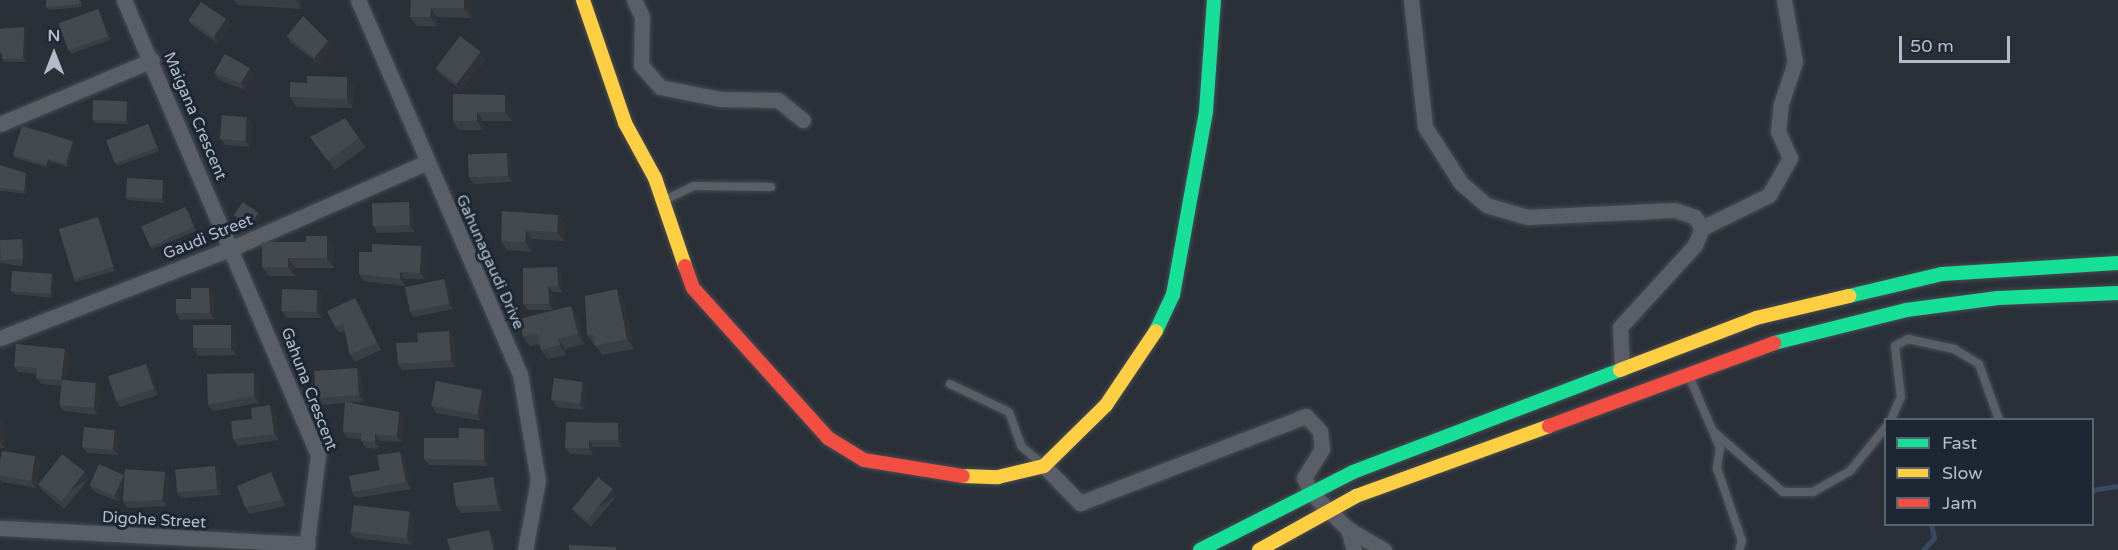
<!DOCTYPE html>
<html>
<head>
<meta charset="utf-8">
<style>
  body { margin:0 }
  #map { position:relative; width:2118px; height:550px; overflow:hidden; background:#2a3038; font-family:"Varela Round",sans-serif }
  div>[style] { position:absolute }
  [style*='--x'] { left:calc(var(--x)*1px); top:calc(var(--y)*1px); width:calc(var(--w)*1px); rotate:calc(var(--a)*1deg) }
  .stream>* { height:4.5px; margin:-2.25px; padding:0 2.25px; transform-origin:2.25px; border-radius:2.25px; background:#384963 }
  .roads { filter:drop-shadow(0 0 2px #484c53) drop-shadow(0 0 2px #484c53) }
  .lane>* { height:8px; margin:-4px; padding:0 4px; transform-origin:4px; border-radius:4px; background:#5a5e66 }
  .street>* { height:15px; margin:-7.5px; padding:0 7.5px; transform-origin:7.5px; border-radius:7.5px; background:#5a5e66 }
  .fast>* { height:14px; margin:-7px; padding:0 7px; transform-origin:7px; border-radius:7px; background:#16e098 }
  .slow>* { height:14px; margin:-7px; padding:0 7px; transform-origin:7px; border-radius:7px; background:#ffcf43 }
  .jam>* { height:14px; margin:-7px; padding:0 7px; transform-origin:7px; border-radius:7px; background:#f24e42 }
  .wall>* { inset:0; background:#3a3f45; transform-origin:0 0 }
  .shaded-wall>* { inset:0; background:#303338; transform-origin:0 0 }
  .building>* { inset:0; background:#444950; transform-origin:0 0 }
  span { translate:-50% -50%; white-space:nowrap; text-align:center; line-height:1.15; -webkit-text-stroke:6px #1d2633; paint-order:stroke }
  .street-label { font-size:16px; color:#b4bcc9 }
  .legend { position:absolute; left:1884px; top:418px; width:210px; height:108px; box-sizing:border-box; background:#1d2633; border:2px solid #59626f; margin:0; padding:8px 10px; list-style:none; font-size:18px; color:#b4bcc9 }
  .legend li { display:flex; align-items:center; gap:12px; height:30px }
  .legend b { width:30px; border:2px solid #59626f }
  .north { position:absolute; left:24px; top:24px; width:60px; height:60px; -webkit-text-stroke:4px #1d2633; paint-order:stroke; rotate:0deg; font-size:16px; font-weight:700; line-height:24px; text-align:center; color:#b4bcc9 }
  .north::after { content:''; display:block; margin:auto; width:21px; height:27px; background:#b4bcc9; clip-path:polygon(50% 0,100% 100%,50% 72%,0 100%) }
  .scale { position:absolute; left:1899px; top:36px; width:111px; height:27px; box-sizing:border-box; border:3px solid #b4bcc9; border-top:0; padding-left:8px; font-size:18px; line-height:21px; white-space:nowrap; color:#b4bcc9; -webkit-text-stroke:4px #1d2633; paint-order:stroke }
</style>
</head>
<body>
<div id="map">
  <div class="stream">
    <i style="--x:2092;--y:490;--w:26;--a:-9"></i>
    <i style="--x:1923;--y:550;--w:16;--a:-47"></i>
    <i style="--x:1934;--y:538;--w:14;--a:-102"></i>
  </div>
  <div class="roads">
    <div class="lane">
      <i style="--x:663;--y:201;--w:34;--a:-26"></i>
      <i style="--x:694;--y:186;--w:77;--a:0.7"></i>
      <i style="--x:1689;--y:376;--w:78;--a:66.7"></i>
      <i style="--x:1720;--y:448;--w:20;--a:99"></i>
      <i style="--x:1717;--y:468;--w:77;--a:71.1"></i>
      <i style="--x:1742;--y:541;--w:9;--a:108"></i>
      <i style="--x:950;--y:384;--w:65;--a:25.4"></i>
      <i style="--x:1009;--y:412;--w:37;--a:70"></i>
      <i style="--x:1022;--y:447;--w:25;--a:40"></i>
      <i style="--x:1891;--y:420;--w:25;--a:-67"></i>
      <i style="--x:1901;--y:397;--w:51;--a:-96.7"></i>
      <i style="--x:1895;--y:346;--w:15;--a:-28"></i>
      <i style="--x:1908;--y:339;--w:47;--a:12.3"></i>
      <i style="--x:1954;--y:349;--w:29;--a:31"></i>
      <i style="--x:1979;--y:364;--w:59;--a:70.3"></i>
      <i style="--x:1714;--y:432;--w:91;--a:41"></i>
      <i style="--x:1783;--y:492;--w:30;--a:0"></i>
      <i style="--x:1813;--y:492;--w:43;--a:-29.6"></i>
      <i style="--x:1850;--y:471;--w:57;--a:-50.7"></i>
    </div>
    <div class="street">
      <i style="--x:124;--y:0;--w:495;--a:66.9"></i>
      <i style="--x:318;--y:455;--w:96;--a:97.2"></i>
      <i style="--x:358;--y:0;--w:408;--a:66.6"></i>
      <i style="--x:520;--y:374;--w:108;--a:80.4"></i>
      <i style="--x:538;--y:480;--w:71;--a:100.5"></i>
      <i style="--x:634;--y:0;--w:19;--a:65"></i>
      <i style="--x:642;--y:17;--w:48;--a:91.2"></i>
      <i style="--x:641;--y:65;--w:29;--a:49"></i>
      <i style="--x:660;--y:87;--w:61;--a:11.3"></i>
      <i style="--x:720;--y:99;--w:58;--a:1"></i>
      <i style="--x:778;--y:100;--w:32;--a:39"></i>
      <i style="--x:1411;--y:0;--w:128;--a:83.7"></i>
      <i style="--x:1425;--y:127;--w:67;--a:57.3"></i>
      <i style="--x:1461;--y:183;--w:33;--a:41"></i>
      <i style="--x:1486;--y:205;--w:43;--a:16.3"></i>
      <i style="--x:1527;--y:217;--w:148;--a:-2.7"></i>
      <i style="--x:1675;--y:210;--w:21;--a:19"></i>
      <i style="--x:1695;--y:217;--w:13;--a:58"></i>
      <i style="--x:1702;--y:228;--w:18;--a:112"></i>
      <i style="--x:1695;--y:245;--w:111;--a:132.4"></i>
      <i style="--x:1620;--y:327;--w:42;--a:87.3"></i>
      <i style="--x:0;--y:124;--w:165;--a:-22.8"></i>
      <i style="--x:1702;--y:228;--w:75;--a:-26.2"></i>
      <i style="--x:1769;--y:195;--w:43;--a:-60.4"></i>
      <i style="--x:1790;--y:158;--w:30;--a:-114"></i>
      <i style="--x:1778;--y:131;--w:27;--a:-84"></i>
      <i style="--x:1781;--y:104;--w:44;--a:-71.6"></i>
      <i style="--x:1795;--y:62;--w:63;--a:-100.1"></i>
      <i style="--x:0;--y:338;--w:249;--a:-21.2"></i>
      <i style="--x:232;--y:248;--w:213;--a:-23.8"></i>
      <i style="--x:1044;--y:466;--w:52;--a:45.8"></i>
      <i style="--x:1080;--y:503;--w:242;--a:-21.1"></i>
      <i style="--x:1306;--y:416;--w:21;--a:47"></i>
      <i style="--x:1320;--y:431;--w:18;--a:84"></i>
      <i style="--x:1322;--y:449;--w:34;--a:122"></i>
      <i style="--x:1304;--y:478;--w:17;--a:65"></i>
      <i style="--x:1311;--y:493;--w:52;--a:44.2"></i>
      <i style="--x:1348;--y:529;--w:22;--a:74"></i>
      <i style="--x:0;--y:528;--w:308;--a:3"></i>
      <i style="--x:1348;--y:529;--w:42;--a:30.3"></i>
    </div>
    <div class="fast">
      <i style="--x:1849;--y:296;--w:96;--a:-13.3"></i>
      <i style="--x:1942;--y:274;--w:176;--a:-3.6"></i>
      <i style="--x:1156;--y:331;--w:40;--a:-65"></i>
      <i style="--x:1173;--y:295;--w:187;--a:-79.8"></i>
      <i style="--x:1206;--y:111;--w:111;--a:-85.9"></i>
      <i style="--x:1774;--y:343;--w:136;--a:-14"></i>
      <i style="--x:1906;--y:310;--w:93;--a:-7.4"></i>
      <i style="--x:1998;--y:298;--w:120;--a:-2.4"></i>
      <i style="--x:1200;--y:550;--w:172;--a:-27"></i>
      <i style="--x:1353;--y:472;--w:286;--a:-20.9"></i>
    </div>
    <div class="slow">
      <i style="--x:583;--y:0;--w:130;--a:71.1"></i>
      <i style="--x:625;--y:123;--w:63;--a:61.4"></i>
      <i style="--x:655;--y:178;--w:93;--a:71.2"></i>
      <i style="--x:1620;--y:370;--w:146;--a:-20.9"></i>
      <i style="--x:1756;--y:318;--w:96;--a:-13.3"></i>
      <i style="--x:963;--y:476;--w:35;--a:2"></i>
      <i style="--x:998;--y:477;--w:47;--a:-13.4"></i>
      <i style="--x:1044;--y:466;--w:87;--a:-44.5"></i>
      <i style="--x:1106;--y:405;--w:89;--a:-56"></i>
      <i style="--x:1259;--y:550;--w:111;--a:-29.1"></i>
      <i style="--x:1356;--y:496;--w:205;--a:-19.9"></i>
    </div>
    <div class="jam">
      <i style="--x:685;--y:266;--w:23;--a:70"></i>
      <i style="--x:693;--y:288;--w:202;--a:48"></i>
      <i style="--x:828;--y:438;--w:42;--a:31.4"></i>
      <i style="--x:864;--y:460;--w:100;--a:9.2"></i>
      <i style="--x:1549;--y:426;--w:240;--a:-20.2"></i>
    </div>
  </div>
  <div class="wall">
    <i style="clip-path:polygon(81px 0,82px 7px,49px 10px,46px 7px)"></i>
    <i style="clip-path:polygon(234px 0,303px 0,302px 9px,238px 5px)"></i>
    <i style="clip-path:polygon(411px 0,470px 0,471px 18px,437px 17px,437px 26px,417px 26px,410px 17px)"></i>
    <i style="clip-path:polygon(98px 9px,100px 13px,111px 39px,71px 54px,69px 51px)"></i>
    <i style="clip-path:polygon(226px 19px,231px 25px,218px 44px,193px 26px,188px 20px)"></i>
    <i style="clip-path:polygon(24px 27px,26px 30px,26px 62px,4px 62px,2px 59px,2px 54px,0 54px,0 29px)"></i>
    <i style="clip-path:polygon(287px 36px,328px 41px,332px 47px,319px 64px,291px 43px)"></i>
    <i style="clip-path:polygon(486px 59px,461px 90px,440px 74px,436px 68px)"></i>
    <i style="clip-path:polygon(250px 68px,254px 75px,245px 90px,219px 80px,214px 73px)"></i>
    <i style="clip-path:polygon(347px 77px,354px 86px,353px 108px,296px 107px,290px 97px,307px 83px)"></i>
    <i style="clip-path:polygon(453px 94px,512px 104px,512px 121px,483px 121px,483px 130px,459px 130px,453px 121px)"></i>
    <i style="clip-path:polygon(127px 101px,129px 104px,128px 124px,95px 123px,93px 120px)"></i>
    <i style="clip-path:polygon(148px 124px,150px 127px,159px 151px,117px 166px,115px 163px)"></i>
    <i style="clip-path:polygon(252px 124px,250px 147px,225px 145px,221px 139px)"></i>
    <i style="clip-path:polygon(310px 137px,359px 138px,366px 147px,335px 170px)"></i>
    <i style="clip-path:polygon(73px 141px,75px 145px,68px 167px,51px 162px,49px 168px,15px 158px,13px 155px)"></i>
    <i style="clip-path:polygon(511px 159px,512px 182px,474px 184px,469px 178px)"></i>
    <i style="clip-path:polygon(0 165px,28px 176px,26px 194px,0 191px)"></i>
    <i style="clip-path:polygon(165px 184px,164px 203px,128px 200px,125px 197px)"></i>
    <i style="clip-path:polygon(413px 208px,414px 232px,377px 233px,373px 226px)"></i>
    <i style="clip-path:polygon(188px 210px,196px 231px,152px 249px,150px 246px)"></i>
    <i style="clip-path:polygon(259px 213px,261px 217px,251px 229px,236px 217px,233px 214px)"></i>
    <i style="clip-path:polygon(558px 215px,565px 224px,564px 241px,532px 239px,532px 252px,507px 250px,501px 241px)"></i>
    <i style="clip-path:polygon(100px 220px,115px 271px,76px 282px,73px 279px)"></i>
    <i style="left:0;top:240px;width:25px;height:23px;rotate:7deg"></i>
    <i style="clip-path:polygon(334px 245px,334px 268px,295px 268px,295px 276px,269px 276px,262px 267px)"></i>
    <i style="clip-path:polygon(421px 246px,425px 252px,425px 279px,405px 279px,405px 286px,363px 281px,359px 274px,372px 252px)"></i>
    <i style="clip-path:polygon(557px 267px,562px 274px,562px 292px,553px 292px,553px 310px,528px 310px,523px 304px)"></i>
    <i style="clip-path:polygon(52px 274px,54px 278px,52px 298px,13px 294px,11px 291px)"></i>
    <i style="clip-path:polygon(449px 285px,453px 309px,414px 317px,409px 310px)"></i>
    <i style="clip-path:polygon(317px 290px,322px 296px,322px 318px,286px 318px,282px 311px)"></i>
    <i style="clip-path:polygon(214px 294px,214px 319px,180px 320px,176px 313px,191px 299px)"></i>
    <i style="clip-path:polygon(623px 298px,634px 349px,602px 355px,595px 344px,594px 345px,587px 335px)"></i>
    <i style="clip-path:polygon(360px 304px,381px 350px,355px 362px,350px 355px,345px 331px,340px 333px,335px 327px)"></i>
    <i style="clip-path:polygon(577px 316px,584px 344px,565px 349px,566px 355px,548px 359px,541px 350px,540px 344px,530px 346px,523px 337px)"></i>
    <i style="clip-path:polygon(235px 332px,236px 355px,198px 356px,194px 350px)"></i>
    <i style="clip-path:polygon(454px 337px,456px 367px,402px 370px,398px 364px,418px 342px)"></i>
    <i style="clip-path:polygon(69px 355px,66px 380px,101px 390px,98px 415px,64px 411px,59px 405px,61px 386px,41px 384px,36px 378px,37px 374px,18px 372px,14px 366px)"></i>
    <i style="clip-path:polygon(357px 368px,361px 375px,364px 401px,350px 403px,399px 412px,403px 418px,402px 442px,380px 441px,379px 449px,366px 448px,361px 441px,361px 439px,347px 438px,343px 432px,345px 403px,321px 405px,317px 399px)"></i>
    <i style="clip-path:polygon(151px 370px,158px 395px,120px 407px,116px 401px)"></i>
    <i style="clip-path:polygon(258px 379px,259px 403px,213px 411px,208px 405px)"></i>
    <i style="clip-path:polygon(583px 382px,587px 388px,584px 410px,556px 407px,552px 400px)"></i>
    <i style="clip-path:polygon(486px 396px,481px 421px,436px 413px,432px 406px)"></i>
    <i style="clip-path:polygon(275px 411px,279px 440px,238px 446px,233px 439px,252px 419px)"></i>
    <i style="clip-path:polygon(0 420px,5px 426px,5px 448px,0 448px)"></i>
    <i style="clip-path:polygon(622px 429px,622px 447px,593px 447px,593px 455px,570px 454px,565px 448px)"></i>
    <i style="clip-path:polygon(489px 435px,488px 466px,429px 465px,424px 459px,459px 438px)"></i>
    <i style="clip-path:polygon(119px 436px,118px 455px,87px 453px,82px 447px)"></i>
    <i style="clip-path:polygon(400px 452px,405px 458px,411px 489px,356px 498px,352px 492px,380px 470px)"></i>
    <i style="clip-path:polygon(35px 456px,40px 463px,36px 488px,2px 482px,0 479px,0 461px)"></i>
    <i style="clip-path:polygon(165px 472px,169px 478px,167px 506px,127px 508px,123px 501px,123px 494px,120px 502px,94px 492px,89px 485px,124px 475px)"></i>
    <i style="clip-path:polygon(220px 473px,221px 495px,181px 498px,176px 492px)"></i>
    <i style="clip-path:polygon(493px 477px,498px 484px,502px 511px,461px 513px,456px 506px)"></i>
    <i style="clip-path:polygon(89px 479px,64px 509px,42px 490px,37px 483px)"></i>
    <i style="clip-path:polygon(276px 479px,286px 506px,249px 514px,245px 507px)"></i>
    <i style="clip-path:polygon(617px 496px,591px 527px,576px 514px,571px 508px)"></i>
    <i style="clip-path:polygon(410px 512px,415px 518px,412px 545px,355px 538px,350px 532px)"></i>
  </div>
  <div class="shaded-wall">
    <i style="clip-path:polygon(296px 0,303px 0,302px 9px)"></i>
    <i style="clip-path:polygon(464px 0,470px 0,471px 1px,471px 18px,464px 8px)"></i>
    <i style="clip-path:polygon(431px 8px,437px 17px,437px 26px,430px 17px)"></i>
    <i style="clip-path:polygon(98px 9px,100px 13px,111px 39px,108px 36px)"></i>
    <i style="clip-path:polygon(226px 19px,231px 25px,218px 44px,214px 37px)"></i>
    <i style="clip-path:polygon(24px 27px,26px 30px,26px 62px,23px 59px)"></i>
    <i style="clip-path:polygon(328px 41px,332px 47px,319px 64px,314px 58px)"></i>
    <i style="clip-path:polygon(481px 52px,486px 59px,461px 90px,456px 84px)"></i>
    <i style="clip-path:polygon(250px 68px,254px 75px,245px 90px,241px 83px)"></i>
    <i style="clip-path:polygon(347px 77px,354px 86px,353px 108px,347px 99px)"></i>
    <i style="clip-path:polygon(505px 95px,512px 104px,512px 121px,505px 112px)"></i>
    <i style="clip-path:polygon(127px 101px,129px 104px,128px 124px,126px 121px)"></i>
    <i style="clip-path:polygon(477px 112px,483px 121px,483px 130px,477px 121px)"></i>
    <i style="clip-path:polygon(247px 117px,252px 124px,250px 147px,246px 141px)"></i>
    <i style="clip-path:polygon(148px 124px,150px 127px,159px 151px,157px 147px)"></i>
    <i style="clip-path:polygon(73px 141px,75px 145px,68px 167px,66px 164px)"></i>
    <i style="clip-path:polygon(507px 153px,511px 159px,512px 182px,508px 176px)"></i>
    <i style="clip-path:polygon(48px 159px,51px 162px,49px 168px,46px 165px)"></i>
    <i style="clip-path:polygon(26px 173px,28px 176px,26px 194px,24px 191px)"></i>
    <i style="clip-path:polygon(163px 180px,165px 184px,164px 203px,162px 200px)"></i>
    <i style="clip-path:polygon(409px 202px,413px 208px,414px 232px,410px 225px)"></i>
    <i style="clip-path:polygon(259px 213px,261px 217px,251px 229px,249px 226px)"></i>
    <i style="clip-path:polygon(558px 215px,565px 224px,564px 241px,557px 232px)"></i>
    <i style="clip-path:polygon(98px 217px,100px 220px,115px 271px,113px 267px)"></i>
    <i style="clip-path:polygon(526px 230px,532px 239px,532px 252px,525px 242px)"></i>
    <i style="clip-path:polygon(327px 236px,334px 245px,334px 268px,327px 258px)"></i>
    <i style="clip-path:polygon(22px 239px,25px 243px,25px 263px,23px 259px)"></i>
    <i style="clip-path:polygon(421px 246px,425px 252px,425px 279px,420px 273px)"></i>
    <i style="clip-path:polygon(288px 258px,295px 268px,295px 276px,288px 267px)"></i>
    <i style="clip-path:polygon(557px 267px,562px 274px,562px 292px,558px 286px)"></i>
    <i style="clip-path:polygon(400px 272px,405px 279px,405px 286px,400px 279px)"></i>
    <i style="clip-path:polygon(52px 274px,54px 278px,52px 298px,50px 294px)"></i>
    <i style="clip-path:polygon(444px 279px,449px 285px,453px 309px,449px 303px)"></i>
    <i style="clip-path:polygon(548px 286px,553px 292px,553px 310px,549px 304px)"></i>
    <i style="clip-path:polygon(209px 288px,214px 294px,214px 319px,210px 313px)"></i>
    <i style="clip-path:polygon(617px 289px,623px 298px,634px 349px,627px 339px)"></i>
    <i style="clip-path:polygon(317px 290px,322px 296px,322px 318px,317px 312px)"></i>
    <i style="clip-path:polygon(355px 298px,360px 304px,381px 350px,377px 343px)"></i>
    <i style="clip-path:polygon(571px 306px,577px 316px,584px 344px,578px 334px)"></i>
    <i style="clip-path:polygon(231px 325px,235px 332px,236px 355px,231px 348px)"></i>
    <i style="clip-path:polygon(449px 331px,454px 337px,456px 367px,451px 360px)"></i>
    <i style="clip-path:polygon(558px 339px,565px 349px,566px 355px,560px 345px)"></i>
    <i style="clip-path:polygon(65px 349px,69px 355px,66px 387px,61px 380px)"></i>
    <i style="clip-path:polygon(146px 364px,151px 370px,158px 395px,154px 389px)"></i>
    <i style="clip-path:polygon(357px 368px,361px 375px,364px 401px,359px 395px)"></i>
    <i style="clip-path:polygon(254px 373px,258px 379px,259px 403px,254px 396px)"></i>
    <i style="clip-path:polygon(583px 382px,587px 388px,584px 410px,580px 404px)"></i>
    <i style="clip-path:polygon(96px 383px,101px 390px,98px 415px,94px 409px)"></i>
    <i style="clip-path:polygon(482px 390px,486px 396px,481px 421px,477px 415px)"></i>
    <i style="clip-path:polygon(270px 405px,275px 411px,279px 440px,274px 434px)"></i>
    <i style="clip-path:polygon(399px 412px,403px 418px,402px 442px,397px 436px)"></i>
    <i style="clip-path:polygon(0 420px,5px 426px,5px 448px,0 442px)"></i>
    <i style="clip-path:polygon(618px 423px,622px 429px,622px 447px,618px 440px)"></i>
    <i style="clip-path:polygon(484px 429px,489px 435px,488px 466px,484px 460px)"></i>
    <i style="clip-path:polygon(115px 430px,119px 436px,118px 455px,113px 449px)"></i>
    <i style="clip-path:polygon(375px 434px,380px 441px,379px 449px,375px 442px)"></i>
    <i style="clip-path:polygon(589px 440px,593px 447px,593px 455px,589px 448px)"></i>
    <i style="clip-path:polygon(400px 452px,405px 458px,411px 489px,406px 482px)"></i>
    <i style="clip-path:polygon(35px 456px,40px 463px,36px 488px,31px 481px)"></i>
    <i style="clip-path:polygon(215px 466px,220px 473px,221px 495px,217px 489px)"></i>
    <i style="left:85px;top:472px;width:8px;height:39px;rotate:60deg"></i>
    <i style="clip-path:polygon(165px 472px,169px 478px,167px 506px,162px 500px)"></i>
    <i style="clip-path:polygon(271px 472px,276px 479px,286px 506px,282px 500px)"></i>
    <i style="clip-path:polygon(124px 475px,129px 481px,120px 502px,115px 496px)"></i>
    <i style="clip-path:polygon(493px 477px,498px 484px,502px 511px,498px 505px)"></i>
    <i style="left:613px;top:489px;width:8px;height:40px;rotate:60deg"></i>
    <i style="clip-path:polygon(410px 512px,415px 518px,412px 545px,407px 538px)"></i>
    <i style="clip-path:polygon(489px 530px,494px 536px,497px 550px,494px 550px)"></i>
  </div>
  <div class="building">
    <i style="clip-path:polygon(46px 0,79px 0,79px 4px,46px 7px)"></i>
    <i style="clip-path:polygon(411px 0,464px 0,464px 8px,431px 8px,430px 17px,410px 17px)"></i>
    <i style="left:201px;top:2px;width:30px;height:22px;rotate:34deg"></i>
    <i style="left:98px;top:9px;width:29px;height:42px;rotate:70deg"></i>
    <i style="clip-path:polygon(303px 16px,328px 41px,314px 58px,287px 36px)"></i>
    <i style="clip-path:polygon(24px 27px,23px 59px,2px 59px,2px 51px,0 51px,0 29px)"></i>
    <i style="left:460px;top:36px;width:26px;height:40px;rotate:37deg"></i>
    <i style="clip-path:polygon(225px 54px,250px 68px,241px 83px,214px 73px)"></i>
    <i style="clip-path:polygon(307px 76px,347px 77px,347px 99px,290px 97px,290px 82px,307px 83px)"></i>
    <i style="clip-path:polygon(453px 94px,505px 95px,505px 112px,477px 112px,477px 121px,453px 121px)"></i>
    <i style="left:93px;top:100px;width:34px;height:20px;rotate:2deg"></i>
    <i style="left:222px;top:115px;width:25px;height:24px;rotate:5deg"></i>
    <i style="clip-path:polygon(345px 118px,359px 138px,328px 161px,310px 137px)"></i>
    <i style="left:148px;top:124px;width:25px;height:45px;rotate:69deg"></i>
    <i style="clip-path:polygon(22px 126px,73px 141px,66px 164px,48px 159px,46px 165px,13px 155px)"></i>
    <i style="left:507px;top:153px;width:23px;height:39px;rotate:88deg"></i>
    <i style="clip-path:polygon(0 165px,26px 173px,24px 191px,0 188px)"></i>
    <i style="left:127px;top:178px;width:36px;height:19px;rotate:3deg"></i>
    <i style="left:243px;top:202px;width:19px;height:16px;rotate:35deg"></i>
    <i style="left:409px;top:202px;width:23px;height:37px;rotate:88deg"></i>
    <i style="left:185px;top:207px;width:22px;height:48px;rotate:66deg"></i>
    <i style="clip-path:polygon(502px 211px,558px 215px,557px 232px,526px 230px,525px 242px,501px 241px)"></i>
    <i style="left:98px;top:217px;width:52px;height:41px;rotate:73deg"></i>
    <i style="clip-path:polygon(306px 236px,327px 236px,327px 258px,288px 258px,288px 267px,262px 267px,262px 242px,306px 242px)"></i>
    <i style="left:22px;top:239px;width:20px;height:22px;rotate:87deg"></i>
    <i style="clip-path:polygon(372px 244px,421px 246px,420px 273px,400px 272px,400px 279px,359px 274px,359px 252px,372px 252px)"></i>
    <i style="clip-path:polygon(557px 267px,558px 286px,548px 286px,549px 304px,523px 304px,523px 268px)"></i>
    <i style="left:12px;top:271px;width:40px;height:20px;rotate:4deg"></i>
    <i style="left:444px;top:279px;width:25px;height:40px;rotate:78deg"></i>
    <i style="clip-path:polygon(191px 288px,209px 288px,210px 313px,176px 313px,176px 299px,191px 299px)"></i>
    <i style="left:282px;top:289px;width:35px;height:22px;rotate:2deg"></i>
    <i style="clip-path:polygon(617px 289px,627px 339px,595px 346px,593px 334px,587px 335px,585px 296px)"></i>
    <i style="clip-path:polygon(355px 298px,377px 343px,350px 355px,343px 324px,335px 327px,327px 311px)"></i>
    <i style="clip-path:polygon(571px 306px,578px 334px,558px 339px,560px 345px,541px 350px,537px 333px,523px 337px,519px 319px)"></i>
    <i style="left:231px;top:325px;width:23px;height:38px;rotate:90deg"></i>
    <i style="clip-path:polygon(449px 331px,451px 360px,398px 364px,396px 343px,418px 342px,417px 333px)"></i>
    <i style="clip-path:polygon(16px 344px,65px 349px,61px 380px,36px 378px,37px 368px,14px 366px)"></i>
    <i style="left:146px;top:364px;width:26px;height:40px;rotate:72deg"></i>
    <i style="left:357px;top:368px;width:27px;height:43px;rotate:86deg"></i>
    <i style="clip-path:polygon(254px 373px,254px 396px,208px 405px,207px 374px)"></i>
    <i style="left:554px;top:378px;width:29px;height:22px;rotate:8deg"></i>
    <i style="left:62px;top:380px;width:34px;height:25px;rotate:5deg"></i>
    <i style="left:436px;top:381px;width:47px;height:25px;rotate:11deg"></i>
    <i style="clip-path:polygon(345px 402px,399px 412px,397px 436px,375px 434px,375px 442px,361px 441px,362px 433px,343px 432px)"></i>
    <i style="clip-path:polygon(270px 405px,274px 434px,233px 439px,231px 421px,252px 419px,251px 408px)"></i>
    <i style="clip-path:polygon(566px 422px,618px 423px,618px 440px,589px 440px,589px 448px,565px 448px)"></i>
    <i style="left:84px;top:427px;width:31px;height:20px;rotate:6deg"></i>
    <i style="clip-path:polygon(459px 428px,484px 429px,484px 460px,424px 459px,424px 438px,459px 438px)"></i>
    <i style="clip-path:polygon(2px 451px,35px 456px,31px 481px,0 476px,0 461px)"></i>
    <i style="clip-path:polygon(400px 452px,406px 482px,352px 492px,349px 476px,380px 470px,377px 455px)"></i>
    <i style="left:62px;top:454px;width:29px;height:38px;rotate:38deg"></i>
    <i style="left:99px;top:464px;width:27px;height:23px;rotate:24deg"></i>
    <i style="left:215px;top:466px;width:23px;height:40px;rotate:85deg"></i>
    <i style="clip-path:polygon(125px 469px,165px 472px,162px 500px,123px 501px)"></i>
    <i style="clip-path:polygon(271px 472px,282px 500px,245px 507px,237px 486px)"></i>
    <i style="clip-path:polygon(493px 477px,498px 505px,456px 506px,453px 483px)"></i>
    <i style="left:598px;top:477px;width:19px;height:41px;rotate:39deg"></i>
    <i style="left:354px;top:505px;width:56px;height:27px;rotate:7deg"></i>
    <i style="clip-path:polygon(489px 530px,494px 550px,450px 550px,447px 539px)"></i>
    <i style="clip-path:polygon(569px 545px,616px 547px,616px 550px,569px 550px)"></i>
  </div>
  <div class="street-label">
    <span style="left:195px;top:116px;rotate:67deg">Maigana Crescent</span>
    <span style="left:208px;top:237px;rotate:-22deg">Gaudi Street</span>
    <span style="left:490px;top:262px;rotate:66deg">Gahunagaudi Drive</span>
    <span style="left:309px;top:389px;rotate:69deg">Gahuna Crescent</span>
    <span style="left:154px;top:520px;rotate:3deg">Digohe Street</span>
  </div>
  <ul class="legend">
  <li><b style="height:8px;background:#16e098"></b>Fast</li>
  <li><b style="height:8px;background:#ffcf43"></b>Slow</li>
  <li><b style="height:8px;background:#f24e42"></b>Jam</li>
  </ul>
  <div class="north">N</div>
  <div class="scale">50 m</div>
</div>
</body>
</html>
